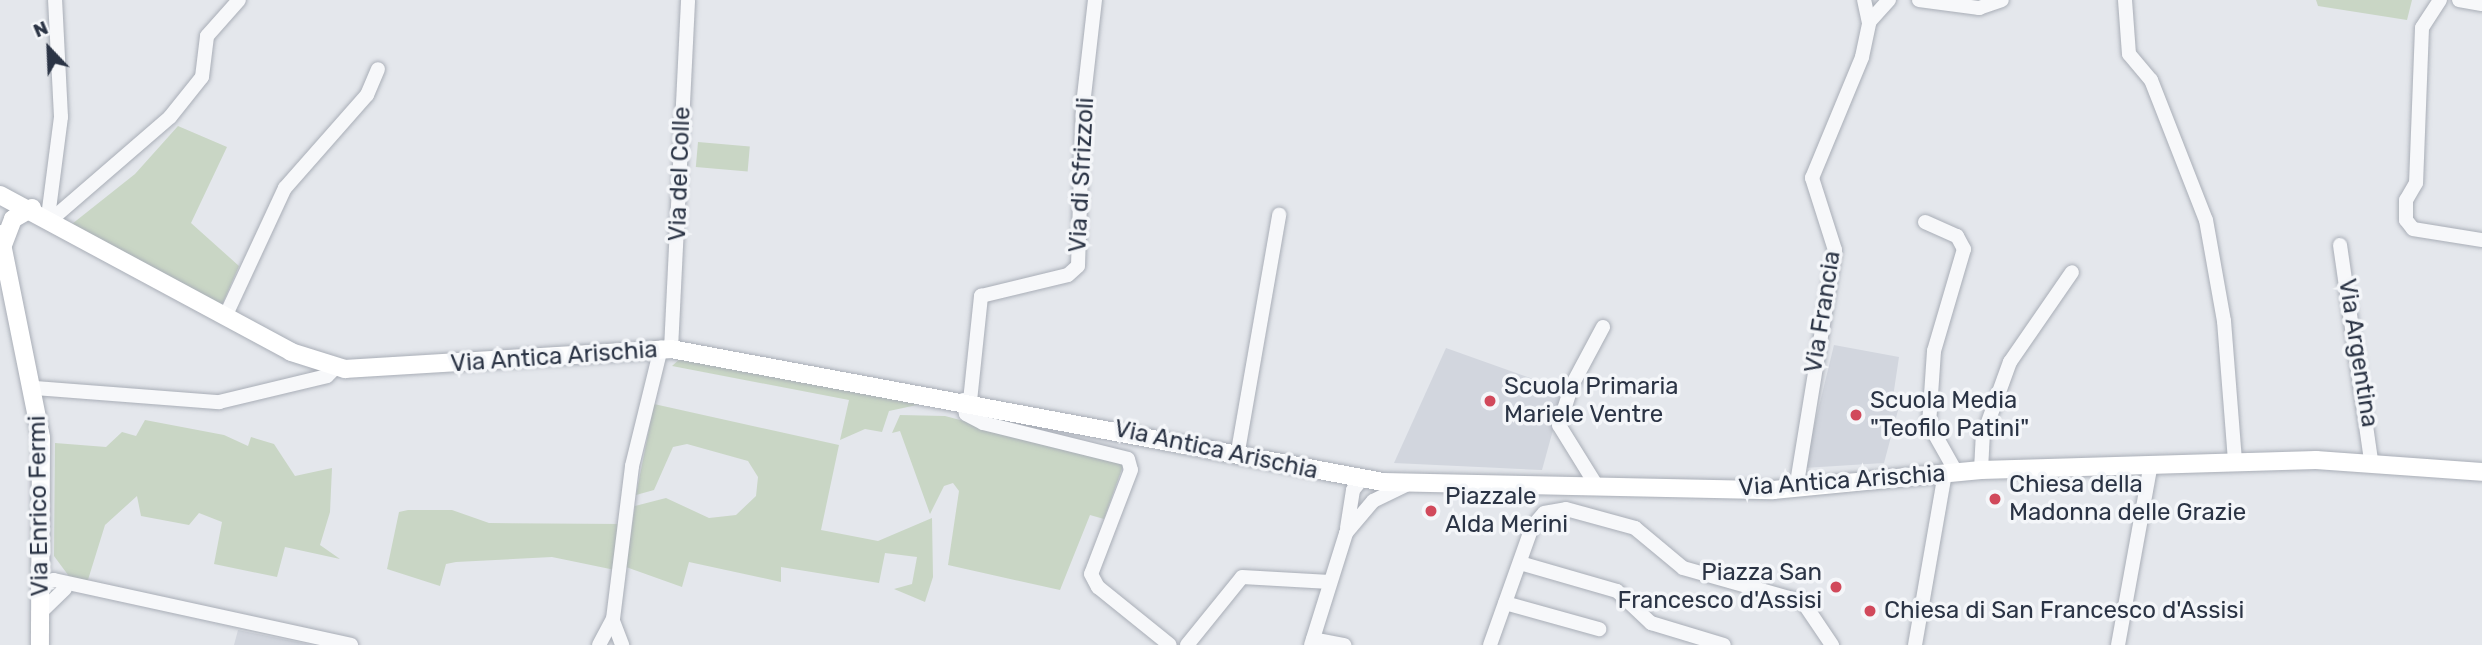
<!DOCTYPE html>
<html>
<head>
<meta charset="utf-8">
<style>
  body { margin:0 }
  #map { position:relative; width:2482px; height:645px; overflow:hidden; background:#e4e7ec; font-family:Rubik,sans-serif }
  div>[style] { position:absolute }
  [style*='--x'] { left:calc(var(--x)*1px); top:calc(var(--y)*1px); width:calc(var(--w)*1px); rotate:calc(var(--a)*1deg) }
  .built>* { inset:0; background:#d2d6de }
  .green>* { inset:0; background:#c9d6c5; transform-origin:0 0 }
  .roads { filter:drop-shadow(0 0 2px #a9aeb7) drop-shadow(0 0 2px #a9aeb7) }
  .minor>* { height:14px; margin:-7px; padding:0 7px; transform-origin:7px; border-radius:7px; background:#f7f8fa }
  .major>* { height:18px; margin:-9px; padding:0 9px; transform-origin:9px; border-radius:9px; background:#fff }
  .dots>* { width:19px; height:19px; translate:-50% -50%; box-sizing:border-box; border:4px solid #f4f6f9; border-radius:50% }
  span { translate:-50% -50%; white-space:nowrap; text-align:center; line-height:1.15; -webkit-text-stroke:7px #f4f6f9; paint-order:stroke }
  .street-label { font-size:24px; color:#2b3445 }
  .poi-label { font-size:24px; color:#2b3445 }
  .left { translate:0 -50%; text-align:left }
  .right { translate:-100% -50%; text-align:right }
  .north { position:absolute; left:14px; top:14px; width:70px; height:70px; -webkit-text-stroke:5px #f4f6f9; paint-order:stroke; rotate:337deg; font-size:19px; font-weight:700; line-height:28px; text-align:center; color:#2b3445 }
  .north::after { content:''; display:block; margin:auto; width:24px; height:32px; background:#2b3445; clip-path:polygon(50% 0,100% 100%,50% 72%,0 100%) }
</style>
</head>
<body>
<div id="map">
  <div class="built">
    <i style="clip-path:polygon(1834px 345px,1899px 357px,1893px 397px,1901px 399px,1884px 463px,1804px 468px)"></i>
    <i style="clip-path:polygon(1446px 348px,1564px 390px,1542px 470px,1394px 463px)"></i>
    <i style="clip-path:polygon(238px 630px,312px 645px,234px 645px)"></i>
  </div>
  <div class="green">
    <i style="clip-path:polygon(2316px 0,2412px 0,2407px 20px,2318px 6px)"></i>
    <i style="clip-path:polygon(178px 126px,227px 147px,191px 223px,239px 266px,222px 305px,72px 224px,135px 174px)"></i>
    <i style="left:698px;top:142px;width:52px;height:25px;rotate:5deg"></i>
    <i style="clip-path:polygon(682px 357px,917px 400px,917px 405px,889px 411px,882px 432px,865px 429px,840px 440px,849px 400px,672px 366px)"></i>
    <i style="clip-path:polygon(654px 404px,839px 445px,821px 530px,878px 541px,932px 518px,933px 577px,925px 602px,894px 589px,912px 584px,917px 557px,885px 553px,879px 583px,781px 567px,781px 582px,689px 562px,682px 587px,626px 567px,635px 506px,666px 498px,709px 518px,736px 515px,756px 496px,758px 477px,748px 461px,687px 444px,673px 447px,654px 490px,636px 495px)"></i>
    <i style="clip-path:polygon(900px 415px,945px 416px,1124px 463px,1104px 519px,1090px 515px,1060px 590px,948px 565px,959px 491px,953px 483px,944px 486px,930px 514px,900px 431px,892px 433px)"></i>
    <i style="clip-path:polygon(145px 420px,224px 435px,248px 446px,251px 437px,274px 444px,295px 476px,332px 468px,330px 512px,320px 545px,340px 559px,285px 547px,277px 577px,214px 564px,222px 522px,199px 513px,189px 525px,141px 516px,137px 496px,105px 525px,87px 583px,71px 579px,54px 556px,55px 443px,106px 447px,122px 432px,136px 436px)"></i>
    <i style="clip-path:polygon(408px 510px,452px 510px,489px 523px,623px 524px,615px 570px,552px 557px,456px 562px,446px 564px,440px 586px,387px 569px,399px 512px)"></i>
  </div>
  <div class="roads">
    <div class="minor">
      <i style="--x:1919;--y:0;--w:61;--a:7.6"></i>
      <i style="--x:1979;--y:8;--w:24;--a:-19"></i>
      <i style="--x:2125;--y:0;--w:54;--a:85.8"></i>
      <i style="--x:2129;--y:54;--w:34;--a:50"></i>
      <i style="--x:2151;--y:80;--w:150;--a:68.6"></i>
      <i style="--x:2206;--y:220;--w:103;--a:79.9"></i>
      <i style="--x:2224;--y:321;--w:140;--a:85.5"></i>
      <i style="--x:2440;--y:0;--w:33;--a:123"></i>
      <i style="--x:2422;--y:28;--w:155;--a:92.2"></i>
      <i style="--x:2416;--y:183;--w:20;--a:120"></i>
      <i style="--x:2406;--y:200;--w:20;--a:90"></i>
      <i style="--x:2406;--y:220;--w:11;--a:52"></i>
      <i style="--x:2413;--y:229;--w:70;--a:9.1"></i>
      <i style="--x:2459;--y:0;--w:23;--a:10"></i>
      <i style="--x:1869;--y:22;--w:30;--a:-48"></i>
      <i style="--x:48;--y:217;--w:101;--a:-82.6"></i>
      <i style="--x:61;--y:117;--w:117;--a:-92.9"></i>
      <i style="--x:52;--y:219;--w:156;--a:-40.8"></i>
      <i style="--x:170;--y:117;--w:51;--a:-51.3"></i>
      <i style="--x:202;--y:77;--w:41;--a:-83"></i>
      <i style="--x:207;--y:36;--w:48;--a:-48.4"></i>
      <i style="--x:1925;--y:222;--w:35;--a:24"></i>
      <i style="--x:1957;--y:236;--w:15;--a:62"></i>
      <i style="--x:1964;--y:249;--w:106;--a:106.4"></i>
      <i style="--x:1934;--y:351;--w:73;--a:93.9"></i>
      <i style="--x:1929;--y:424;--w:55;--a:60.6"></i>
      <i style="--x:2340;--y:245;--w:218;--a:81.8"></i>
      <i style="--x:225;--y:317;--w:142;--a:-65.1"></i>
      <i style="--x:285;--y:188;--w:124;--a:-48.6"></i>
      <i style="--x:367;--y:95;--w:28;--a:-67"></i>
      <i style="--x:671;--y:349;--w:349;--a:-87.2"></i>
      <i style="--x:35;--y:388;--w:185;--a:4.4"></i>
      <i style="--x:219;--y:402;--w:111;--a:-13.5"></i>
      <i style="--x:327;--y:376;--w:13;--a:-45"></i>
      <i style="--x:963;--y:400;--w:14;--a:78"></i>
      <i style="--x:966;--y:414;--w:19;--a:28"></i>
      <i style="--x:983;--y:423;--w:149;--a:13.9"></i>
      <i style="--x:1128;--y:459;--w:11;--a:75"></i>
      <i style="--x:1131;--y:470;--w:111;--a:111"></i>
      <i style="--x:1091;--y:574;--w:15;--a:62"></i>
      <i style="--x:1098;--y:587;--w:92;--a:38.9"></i>
      <i style="--x:970;--y:401;--w:106;--a:-84"></i>
      <i style="--x:981;--y:296;--w:89;--a:-13.6"></i>
      <i style="--x:1068;--y:275;--w:13;--a:-42"></i>
      <i style="--x:1078;--y:266;--w:161;--a:-88.2"></i>
      <i style="--x:1083;--y:105;--w:106;--a:-83.5"></i>
      <i style="--x:1238;--y:451;--w:240;--a:-80.1"></i>
      <i style="--x:1981;--y:470;--w:34;--a:-87"></i>
      <i style="--x:1983;--y:436;--w:79;--a:-70"></i>
      <i style="--x:2010;--y:362;--w:109;--a:-55.4"></i>
      <i style="--x:1598;--y:488;--w:74;--a:-121.8"></i>
      <i style="--x:1559;--y:425;--w:40;--a:-72"></i>
      <i style="--x:1571;--y:387;--w:68;--a:-61.9"></i>
      <i style="--x:1796;--y:489;--w:242;--a:-80.7"></i>
      <i style="--x:1835;--y:250;--w:76;--a:-107.7"></i>
      <i style="--x:1812;--y:178;--w:131;--a:-67.5"></i>
      <i style="--x:1862;--y:57;--w:35;--a:-78"></i>
      <i style="--x:1869;--y:23;--w:24;--a:-102"></i>
      <i style="--x:1347;--y:528;--w:38;--a:-81"></i>
      <i style="--x:1353;--y:490;--w:13;--a:-51"></i>
      <i style="--x:1520;--y:563;--w:101;--a:16.1"></i>
      <i style="--x:1617;--y:591;--w:47;--a:43.3"></i>
      <i style="--x:1651;--y:623;--w:76;--a:16.8"></i>
      <i style="--x:41;--y:583;--w:13;--a:-13"></i>
      <i style="--x:54;--y:580;--w:304;--a:12.3"></i>
      <i style="--x:1505;--y:603;--w:98;--a:15.5"></i>
      <i style="--x:41;--y:612;--w:33;--a:-44"></i>
      <i style="--x:613;--y:621;--w:26;--a:69"></i>
      <i style="--x:1313;--y:639;--w:32;--a:11"></i>
      <i style="--x:599;--y:645;--w:30;--a:-62"></i>
      <i style="--x:613;--y:619;--w:154;--a:-82.9"></i>
      <i style="--x:632;--y:466;--w:122;--a:-76.2"></i>
      <i style="--x:1187;--y:645;--w:87;--a:-51"></i>
      <i style="--x:1242;--y:577;--w:88;--a:3.3"></i>
      <i style="--x:1311;--y:645;--w:117;--a:-72.6"></i>
      <i style="--x:1346;--y:533;--w:42;--a:-49.8"></i>
      <i style="--x:1373;--y:501;--w:39;--a:-26"></i>
      <i style="--x:1490;--y:645;--w:125;--a:-70.4"></i>
      <i style="--x:1532;--y:527;--w:18;--a:-49"></i>
      <i style="--x:1544;--y:513;--w:22;--a:-10"></i>
      <i style="--x:1566;--y:509;--w:72;--a:15.4"></i>
      <i style="--x:1635;--y:528;--w:62;--a:39.8"></i>
      <i style="--x:1683;--y:568;--w:125;--a:15.8"></i>
      <i style="--x:1803;--y:602;--w:52;--a:56"></i>
      <i style="--x:1915;--y:645;--w:175;--a:-80.1"></i>
      <i style="--x:2118;--y:645;--w:184;--a:-79.7"></i>
    </div>
    <div class="major">
      <i style="--x:0;--y:195;--w:331;--a:28.3"></i>
      <i style="--x:291;--y:352;--w:57;--a:17.5"></i>
      <i style="--x:345;--y:369;--w:327;--a:-3.5"></i>
      <i style="--x:671;--y:349;--w:724;--a:10.58"></i>
      <i style="--x:1383;--y:482;--w:390;--a:1.2"></i>
      <i style="--x:1773;--y:490;--w:209;--a:-5.5"></i>
      <i style="--x:1981;--y:470;--w:335;--a:-1.7"></i>
      <i style="--x:2316;--y:460;--w:166;--a:4.1"></i>
      <i style="--x:0;--y:234;--w:208;--a:78.6"></i>
      <i style="--x:41;--y:438;--w:207;--a:90.3"></i>
      <i style="--x:3;--y:245;--w:28;--a:-69"></i>
      <i style="--x:13;--y:219;--w:22;--a:-30"></i>
    </div>
  </div>
  <div class="dots">
    <i style="left:1490px;top:401px;background:#d1495b"></i>
    <i style="left:1856px;top:415px;background:#d1495b"></i>
    <i style="left:1995px;top:499px;background:#d1495b"></i>
    <i style="left:1431px;top:511px;background:#d1495b"></i>
    <i style="left:1836px;top:587px;background:#d1495b"></i>
    <i style="left:1870px;top:611px;background:#d1495b"></i>
  </div>
  <div class="street-label">
    <span style="left:680px;top:174px;rotate:-88deg">Via del Colle</span>
    <span style="left:1082px;top:175px;rotate:-87deg">Via di Sfrizzoli</span>
    <span style="left:1823px;top:312px;rotate:-81deg">Via Francia</span>
    <span style="left:2358px;top:353px;rotate:81deg">Via Argentina</span>
    <span style="left:554px;top:357px;rotate:-4deg">Via Antica Arischia</span>
    <span style="left:1216px;top:450px;rotate:12deg">Via Antica Arischia</span>
    <span style="left:1842px;top:481px;rotate:-4deg">Via Antica Arischia</span>
    <span style="left:39px;top:506px;rotate:-91deg">Via Enrico Fermi</span>
  </div>
  <div class="poi-label">
    <span class="left" style="left:1504px;top:401px">Scuola Primaria<br>Mariele Ventre</span>
    <span class="left" style="left:1870px;top:415px">Scuola Media<br>"Teofilo Patini"</span>
    <span class="left" style="left:2009px;top:499px">Chiesa della<br>Madonna delle Grazie</span>
    <span class="left" style="left:1445px;top:511px">Piazzale<br>Alda Merini</span>
    <span class="right" style="left:1822px;top:587px">Piazza San<br>Francesco d'Assisi</span>
    <span class="left" style="left:1884px;top:611px">Chiesa di San Francesco d'Assisi</span>
  </div>
  <div class="north">N</div>
</div>
</body>
</html>
